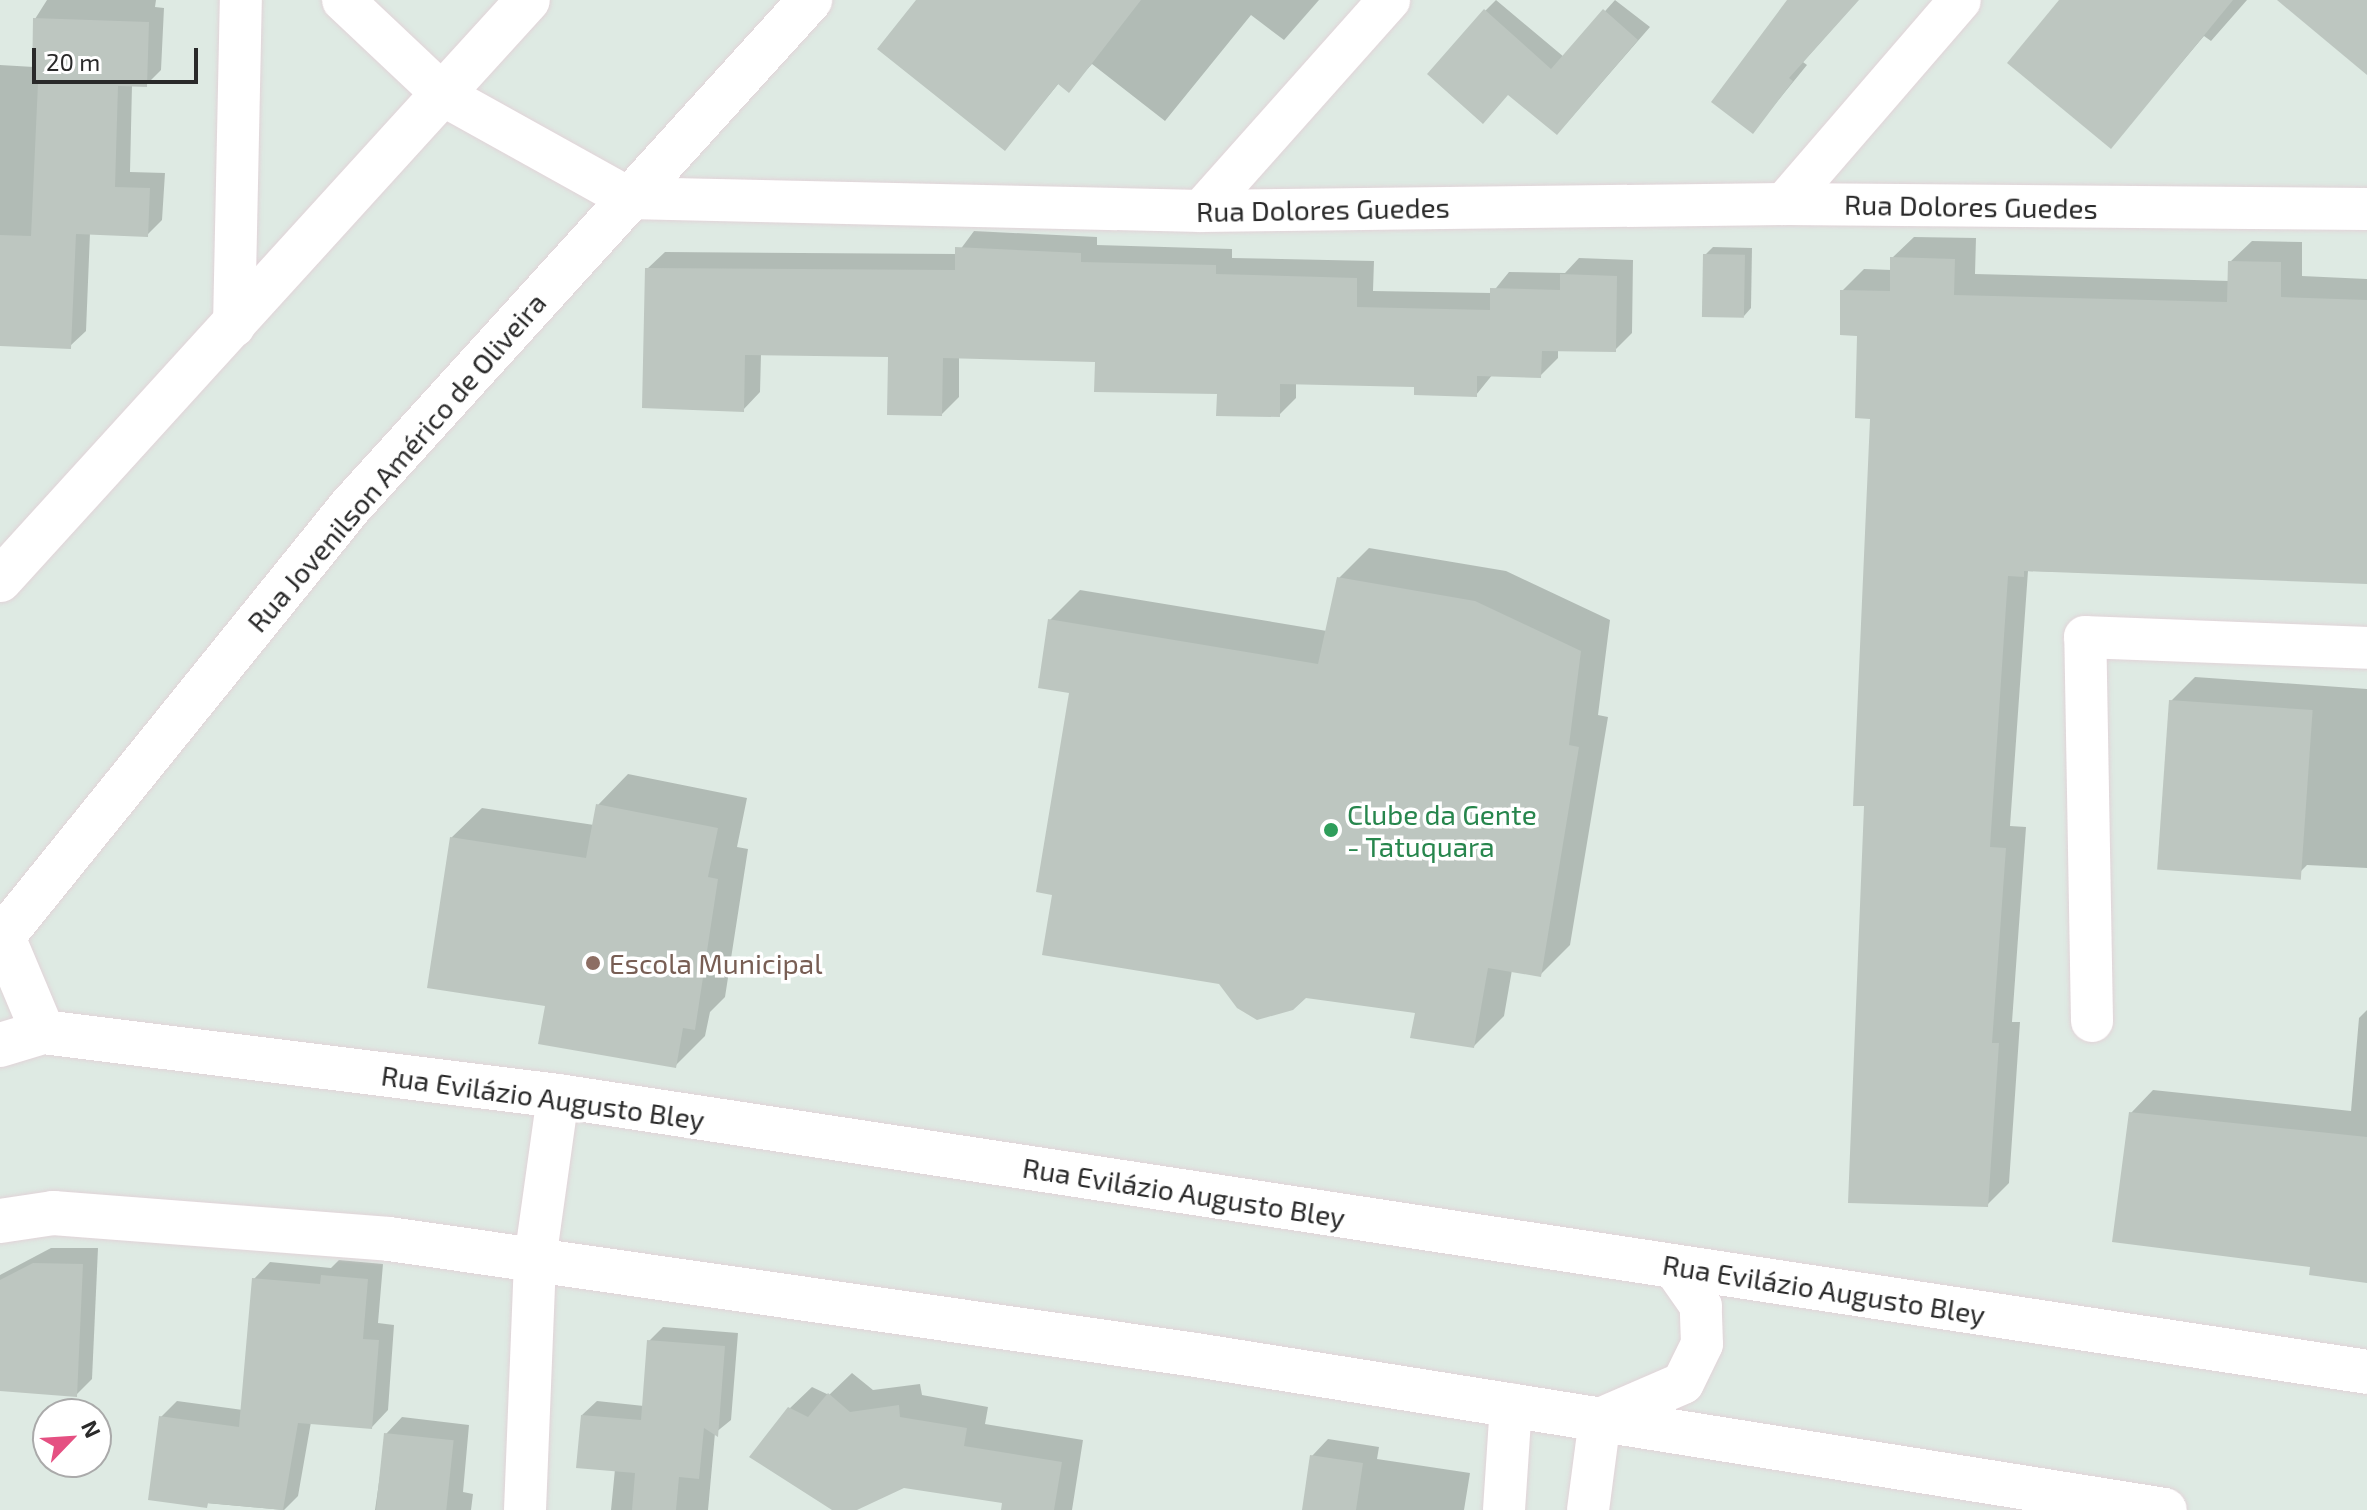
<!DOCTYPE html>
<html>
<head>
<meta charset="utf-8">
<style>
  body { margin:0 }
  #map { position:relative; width:2367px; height:1510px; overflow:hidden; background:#deeae3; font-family:"Exo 2",sans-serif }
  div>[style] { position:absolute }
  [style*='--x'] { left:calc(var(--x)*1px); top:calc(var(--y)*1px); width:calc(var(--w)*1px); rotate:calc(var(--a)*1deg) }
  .shadow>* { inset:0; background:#0003 }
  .building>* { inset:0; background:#bdc6c0; transform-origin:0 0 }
  .roads { filter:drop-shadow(0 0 2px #e1d3d8) drop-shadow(0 0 2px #e1d3d8) }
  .street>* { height:42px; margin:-21px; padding:0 21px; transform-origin:21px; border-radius:21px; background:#fff }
  .secondary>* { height:44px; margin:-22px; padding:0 22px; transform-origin:22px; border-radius:22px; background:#fff }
  .dots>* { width:22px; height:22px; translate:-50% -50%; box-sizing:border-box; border:4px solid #fff; border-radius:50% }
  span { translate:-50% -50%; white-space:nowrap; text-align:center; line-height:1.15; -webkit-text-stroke:7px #fff; paint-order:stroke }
  .street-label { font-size:28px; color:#2a2a2a }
  .leisure-label { font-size:28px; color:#27864d }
  .left { translate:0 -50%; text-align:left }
  .education-label { font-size:28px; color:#785e54 }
  .north { position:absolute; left:32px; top:1398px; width:80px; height:80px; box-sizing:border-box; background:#fff; border:2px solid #aaa; border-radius:50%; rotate:65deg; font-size:22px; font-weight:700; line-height:32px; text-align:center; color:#2a2a2a }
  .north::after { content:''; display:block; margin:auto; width:28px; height:36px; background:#e55082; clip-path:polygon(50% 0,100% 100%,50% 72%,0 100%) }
  .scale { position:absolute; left:32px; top:48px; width:166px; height:36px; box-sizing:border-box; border:4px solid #2a2a2a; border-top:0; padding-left:10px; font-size:24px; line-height:28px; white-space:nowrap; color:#2a2a2a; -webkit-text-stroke:6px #fff; paint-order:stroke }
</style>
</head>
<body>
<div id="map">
  <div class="shadow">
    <i style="clip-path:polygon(47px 0,156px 0,155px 7px,164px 8px,161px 70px,146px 85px,132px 85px,130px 172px,165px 173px,162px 220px,147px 235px,90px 233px,86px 331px,70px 346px,0 344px,0 65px,34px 67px,35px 19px)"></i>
    <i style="clip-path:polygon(921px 0,1319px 0,1284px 40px,1251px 15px,1165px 121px,1092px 64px,1068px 90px,1059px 83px,1005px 149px)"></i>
    <i style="clip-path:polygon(1496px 0,1564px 57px,1615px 0,1650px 27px,1570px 119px,1485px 11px)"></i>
    <i style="clip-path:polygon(1790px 0,1858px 0,1803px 62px,1807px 65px,1753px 131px)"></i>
    <i style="clip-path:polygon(2064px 0,2247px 0,2211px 41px,2204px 36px,2111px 146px)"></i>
    <i style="clip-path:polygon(974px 231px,1097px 237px,1097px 245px,1232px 249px,1232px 258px,1374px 261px,1373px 291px,1492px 293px,1509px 272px,1565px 273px,1579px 258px,1633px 260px,1632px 333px,1615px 350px,1558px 349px,1558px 358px,1540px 376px,1493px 374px,1476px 395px,1416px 385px,1296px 382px,1296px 398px,1279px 415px,1219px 392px,1097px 360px,959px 356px,959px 397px,942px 414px,890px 355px,761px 354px,760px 392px,743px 410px,647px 269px,665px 252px,957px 254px)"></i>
    <i style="clip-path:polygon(1914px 237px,1976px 238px,1975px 274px,2230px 281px,2230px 262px,2252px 241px,2302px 242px,2302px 276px,2367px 279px,2367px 580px,2028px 571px,2010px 826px,2026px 827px,2012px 1022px,2020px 1022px,2009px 1183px,1987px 1205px,1866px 804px,1872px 417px,1859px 334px,1842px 291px,1864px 269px,1892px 270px,1892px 258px)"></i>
    <i style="clip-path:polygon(1713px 247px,1752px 248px,1751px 308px,1744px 316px,1705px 255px)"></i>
    <i style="clip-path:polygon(1369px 548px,1506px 571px,1610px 620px,1598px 715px,1608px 717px,1570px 945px,1540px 975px,1512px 970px,1504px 1016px,1474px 1046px,1417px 1011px,1220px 982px,1054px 893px,1071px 691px,1050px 620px,1080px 590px,1327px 631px,1339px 578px)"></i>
    <i style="clip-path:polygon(2195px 677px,2367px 689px,2367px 868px,2307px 865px,2300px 872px,2171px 701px)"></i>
    <i style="clip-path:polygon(628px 774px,747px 798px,737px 847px,748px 849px,725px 997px,710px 1012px,705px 1036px,675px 1066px,547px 1005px,451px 838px,482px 808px,594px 825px,598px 805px)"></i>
    <i style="clip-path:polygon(2367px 1010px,2367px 1281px,2312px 1265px,2131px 1113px,2153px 1090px,2351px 1111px,2359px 1018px)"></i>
    <i style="clip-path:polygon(51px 1248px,98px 1248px,92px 1379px,76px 1395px,0 1389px,0 1275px)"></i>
    <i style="clip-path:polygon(339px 1260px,383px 1264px,378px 1323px,394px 1325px,388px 1410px,372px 1427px,311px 1422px,298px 1496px,284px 1510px,150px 1498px,161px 1417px,177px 1401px,243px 1410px,254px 1279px,270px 1262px,331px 1268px)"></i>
    <i style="clip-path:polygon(663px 1327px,738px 1333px,731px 1420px,715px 1433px,708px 1510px,611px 1510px,615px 1469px,582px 1415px,597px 1401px,644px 1406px,649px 1341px)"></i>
    <i style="clip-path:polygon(852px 1373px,873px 1390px,920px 1384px,922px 1395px,988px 1407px,985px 1424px,1083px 1440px,1072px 1510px,1003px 1510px,1004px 1501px,904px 1486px,852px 1510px,835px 1510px,789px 1409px,812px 1387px,829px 1395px)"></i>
    <i style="clip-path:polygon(402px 1417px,469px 1425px,463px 1492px,473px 1494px,471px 1510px,375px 1510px,386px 1434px)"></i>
    <i style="clip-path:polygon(1328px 1439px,1379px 1447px,1377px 1459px,1470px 1473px,1464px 1510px,1304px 1510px,1312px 1456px)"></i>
  </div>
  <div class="building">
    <i style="clip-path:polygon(916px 0,1141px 0,1069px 93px,1058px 84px,1005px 151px,877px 49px)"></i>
    <i style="clip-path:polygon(1787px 0,1859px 0,1789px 78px,1793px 81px,1753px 134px,1711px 102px)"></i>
    <i style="clip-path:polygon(2059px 0,2233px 0,2111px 149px,2007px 63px)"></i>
    <i style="clip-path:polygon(2277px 0,2367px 0,2367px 75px)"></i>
    <i style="clip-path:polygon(1484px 9px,1551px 69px,1603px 9px,1638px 40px,1557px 135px,1508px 95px,1483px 124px,1427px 74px)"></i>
    <i style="clip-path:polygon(33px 18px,149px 22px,147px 87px,118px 86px,115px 187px,150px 188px,148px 237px,76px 234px,71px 349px,0 346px,0 235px,31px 236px,38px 83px,32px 83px)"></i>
    <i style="clip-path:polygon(955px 247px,1081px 253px,1081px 262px,1216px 265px,1216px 274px,1357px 278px,1357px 307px,1490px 310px,1490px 288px,1560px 290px,1560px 274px,1617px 276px,1616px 352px,1542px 351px,1541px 378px,1477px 376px,1477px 397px,1414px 395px,1414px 387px,1280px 384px,1280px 417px,1216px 416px,1217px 394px,1094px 392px,1095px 362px,943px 358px,942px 416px,887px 415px,888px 357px,745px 355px,744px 412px,642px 408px,645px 268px,955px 270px)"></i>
    <i style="left:1703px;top:254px;width:42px;height:63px;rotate:1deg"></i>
    <i style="clip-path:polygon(1890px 257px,1955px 259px,1954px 295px,2227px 302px,2228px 261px,2281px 262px,2281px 297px,2367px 300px,2367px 584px,2024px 571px,2024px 577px,2008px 576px,1990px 847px,2006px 848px,1992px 1043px,1999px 1043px,1988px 1207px,1848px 1203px,1864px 806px,1853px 806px,1870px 419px,1855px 418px,1857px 336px,1840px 335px,1840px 290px,1890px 291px)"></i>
    <i style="clip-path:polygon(1337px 577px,1475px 601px,1581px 651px,1569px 745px,1579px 747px,1541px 977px,1488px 968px,1474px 1048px,1410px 1038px,1415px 1013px,1306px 998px,1293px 1010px,1257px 1020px,1237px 1008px,1219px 984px,1042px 955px,1052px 895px,1036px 892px,1069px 693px,1038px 688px,1048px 619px,1318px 664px)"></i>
    <i style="left:2169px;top:700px;width:144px;height:170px;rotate:4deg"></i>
    <i style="clip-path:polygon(596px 804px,718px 828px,708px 877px,718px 879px,695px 1030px,683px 1028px,676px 1068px,538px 1044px,545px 1006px,427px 988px,450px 837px,586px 858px)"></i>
    <i style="clip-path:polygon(2129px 1112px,2367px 1137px,2367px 1283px,2309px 1275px,2310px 1267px,2112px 1242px)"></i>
    <i style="clip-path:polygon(33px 1263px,83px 1264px,77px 1397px,0 1391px,0 1280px)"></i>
    <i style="clip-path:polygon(321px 1275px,368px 1279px,363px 1339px,379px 1340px,372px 1429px,298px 1423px,283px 1510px,208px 1503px,207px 1508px,148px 1500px,159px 1416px,239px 1427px,252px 1278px,320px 1284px)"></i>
    <i style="clip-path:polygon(647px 1340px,725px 1346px,718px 1437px,704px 1428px,699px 1479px,679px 1477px,676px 1510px,632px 1510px,635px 1473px,576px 1468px,581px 1415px,641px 1420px)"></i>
    <i style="clip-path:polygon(828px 1393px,850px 1412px,899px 1405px,900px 1417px,967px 1428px,964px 1446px,1062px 1462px,1054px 1510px,1001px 1510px,1002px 1503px,904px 1488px,857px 1510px,832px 1510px,749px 1457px,788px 1407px,808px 1417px)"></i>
    <i style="left:384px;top:1433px;width:70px;height:78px;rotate:6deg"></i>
    <i style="clip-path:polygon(1310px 1455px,1363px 1463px,1356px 1510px,1302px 1510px)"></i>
  </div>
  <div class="roads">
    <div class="street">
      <i style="--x:343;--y:0;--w:140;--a:43.3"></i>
      <i style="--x:445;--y:96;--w:210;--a:29.1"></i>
      <i style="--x:628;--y:198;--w:573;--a:1.3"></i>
      <i style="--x:1201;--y:211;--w:583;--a:-0.69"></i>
      <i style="--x:1784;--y:204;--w:583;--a:0.49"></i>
      <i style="--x:1784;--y:204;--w:269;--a:-49.2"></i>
      <i style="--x:1201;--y:211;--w:283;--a:-48.3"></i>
      <i style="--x:234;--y:326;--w:326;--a:-88.8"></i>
      <i style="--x:2092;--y:1021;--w:384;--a:-91"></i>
      <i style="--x:2085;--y:637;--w:282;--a:2.2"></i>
      <i style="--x:525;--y:1510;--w:250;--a:-87.7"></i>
      <i style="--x:535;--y:1260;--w:166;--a:-82"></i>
      <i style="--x:1504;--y:1510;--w:106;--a:-86.2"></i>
      <i style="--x:1588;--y:1510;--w:92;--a:-82.5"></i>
      <i style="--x:1600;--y:1419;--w:90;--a:-23.4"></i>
      <i style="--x:1683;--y:1383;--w:43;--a:-64"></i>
      <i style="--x:1702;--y:1344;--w:38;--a:-92"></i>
      <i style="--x:1701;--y:1306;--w:49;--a:-125"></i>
    </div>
    <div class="secondary">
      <i style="--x:0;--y:580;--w:784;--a:-47.69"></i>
      <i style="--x:3;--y:937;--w:103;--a:67.2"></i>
      <i style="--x:0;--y:940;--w:557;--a:-51.05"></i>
      <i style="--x:350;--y:507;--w:685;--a:-47.78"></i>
      <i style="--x:0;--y:1045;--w:45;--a:-16.8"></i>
      <i style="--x:43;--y:1032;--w:519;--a:7.08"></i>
      <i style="--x:558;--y:1096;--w:1830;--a:8.67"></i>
      <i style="--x:0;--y:1221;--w:54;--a:-8.6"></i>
      <i style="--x:53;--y:1213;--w:337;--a:4.4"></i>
      <i style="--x:389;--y:1239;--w:815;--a:8.18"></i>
      <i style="--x:1196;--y:1355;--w:981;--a:9.09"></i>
    </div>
  </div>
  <div class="dots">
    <i style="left:1331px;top:830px;background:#2e9e5b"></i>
    <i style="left:593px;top:963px;background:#8d6e63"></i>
  </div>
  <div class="street-label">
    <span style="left:1971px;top:206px;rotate:1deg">Rua Dolores Guedes</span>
    <span style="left:1323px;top:209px;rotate:-1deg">Rua Dolores Guedes</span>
    <span style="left:396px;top:462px;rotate:-49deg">Rua Jovenilson Américo de Oliveira</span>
    <span style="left:543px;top:1097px;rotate:8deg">Rua Evilázio Augusto Bley</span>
    <span style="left:1184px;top:1192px;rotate:9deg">Rua Evilázio Augusto Bley</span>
    <span style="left:1824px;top:1289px;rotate:9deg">Rua Evilázio Augusto Bley</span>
  </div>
  <div class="leisure-label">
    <span class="left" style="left:1347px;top:830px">Clube da Gente<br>- Tatuquara</span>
  </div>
  <div class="education-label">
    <span class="left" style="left:609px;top:963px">Escola Municipal</span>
  </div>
  <div class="north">N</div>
  <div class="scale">20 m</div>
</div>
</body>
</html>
